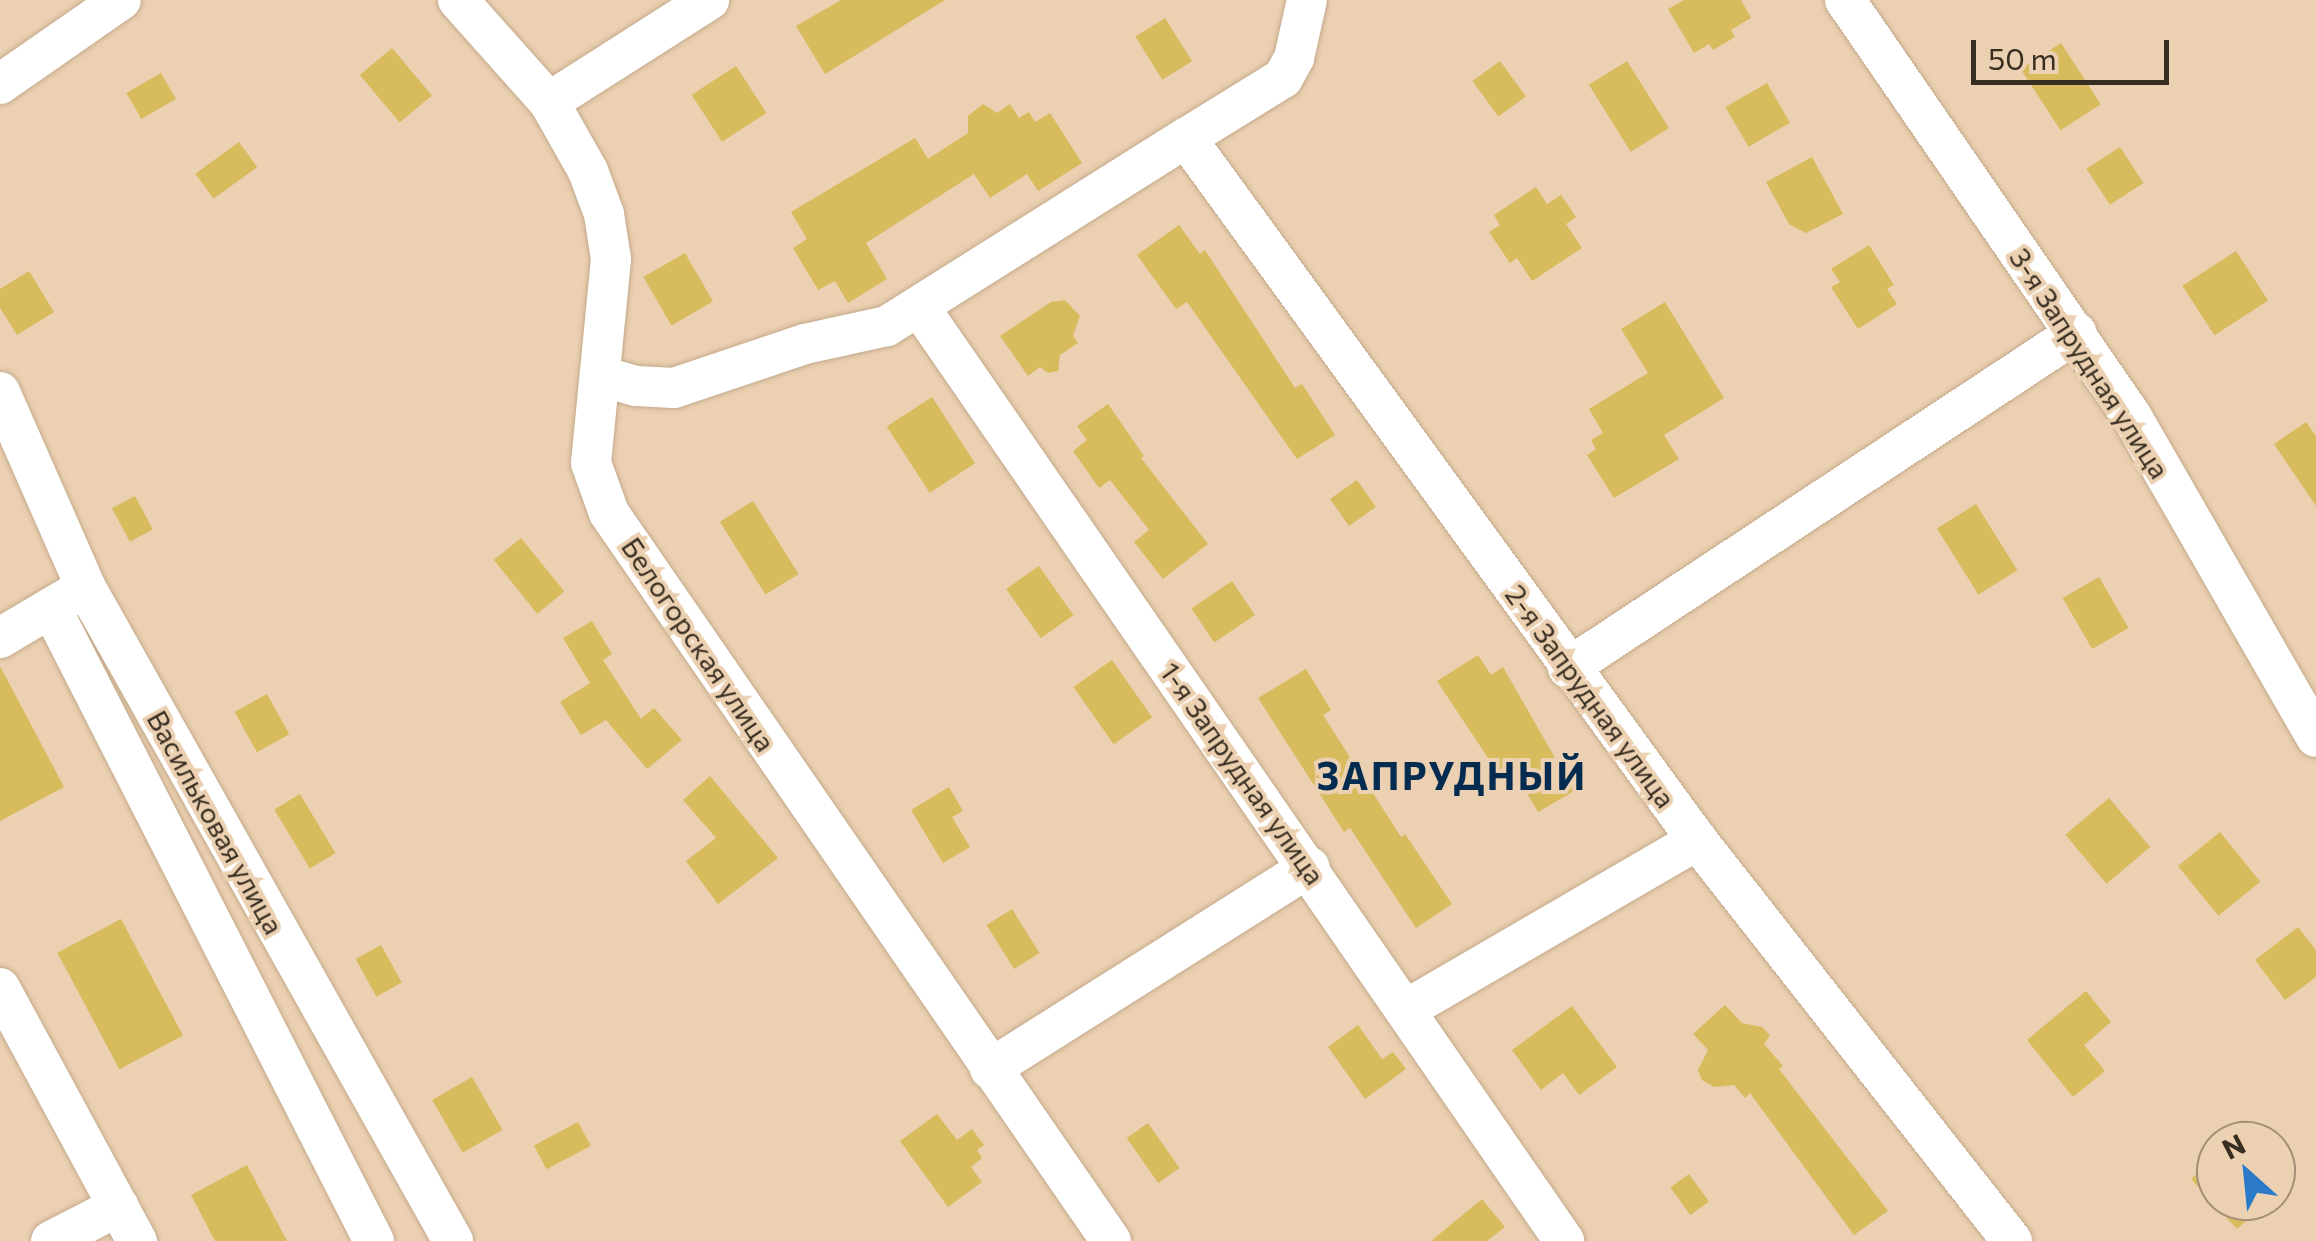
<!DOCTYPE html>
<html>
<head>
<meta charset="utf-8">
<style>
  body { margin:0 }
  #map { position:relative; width:2316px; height:1241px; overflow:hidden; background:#ebd0b1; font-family:Commissioner,sans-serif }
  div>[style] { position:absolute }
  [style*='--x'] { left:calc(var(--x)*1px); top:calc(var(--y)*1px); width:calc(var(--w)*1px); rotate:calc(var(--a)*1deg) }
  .building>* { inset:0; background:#d8bb5d; transform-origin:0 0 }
  .roads { filter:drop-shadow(0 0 2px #c3aa8b) drop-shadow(0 0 2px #c3aa8b) }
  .minor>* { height:40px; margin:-20px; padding:0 20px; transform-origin:20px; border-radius:20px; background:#fff }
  span { translate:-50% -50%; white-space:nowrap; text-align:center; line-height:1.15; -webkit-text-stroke:8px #ebd0b1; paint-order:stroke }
  .street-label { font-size:28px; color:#382d21 }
  .district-label { font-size:38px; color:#042b50; font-weight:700; letter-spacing:2.5px }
  .north { position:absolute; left:2196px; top:1121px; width:100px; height:100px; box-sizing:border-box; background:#ebd0b1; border:2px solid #a38f77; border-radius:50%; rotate:333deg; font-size:28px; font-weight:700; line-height:40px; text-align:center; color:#382d21 }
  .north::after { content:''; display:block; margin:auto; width:35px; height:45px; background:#2a7ac9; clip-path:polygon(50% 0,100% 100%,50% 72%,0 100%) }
  .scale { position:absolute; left:1971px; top:40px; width:198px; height:45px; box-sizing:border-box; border:5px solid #382d21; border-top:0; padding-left:12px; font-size:30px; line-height:35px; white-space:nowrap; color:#382d21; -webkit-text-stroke:8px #ebd0b1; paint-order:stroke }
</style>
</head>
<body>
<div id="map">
  <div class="building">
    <i style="clip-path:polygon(841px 0,945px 0,825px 74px,796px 26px)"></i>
    <i style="clip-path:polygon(1684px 0,1741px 0,1751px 18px,1731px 30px,1735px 37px,1713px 50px,1709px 44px,1694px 53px,1668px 9px)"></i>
    <i style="left:1165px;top:18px;width:51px;height:35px;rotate:58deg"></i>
    <i style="left:2061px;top:43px;width:73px;height:48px;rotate:57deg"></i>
    <i style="left:392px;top:48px;width:62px;height:42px;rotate:50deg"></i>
    <i style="left:1500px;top:61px;width:44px;height:34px;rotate:54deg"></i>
    <i style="left:1627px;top:61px;width:79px;height:45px;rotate:58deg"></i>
    <i style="left:736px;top:66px;width:56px;height:53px;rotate:57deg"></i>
    <i style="left:161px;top:73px;width:30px;height:40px;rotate:60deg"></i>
    <i style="left:1767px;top:83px;width:46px;height:48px;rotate:60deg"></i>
    <i style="clip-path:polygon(983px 104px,997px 113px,1010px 104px,1019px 118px,1029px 112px,1035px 122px,1050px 113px,1082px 163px,1038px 191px,1027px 174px,990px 198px,974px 174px,866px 243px,887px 279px,848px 303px,835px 281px,818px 290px,793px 248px,807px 239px,791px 212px,915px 138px,928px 159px,968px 133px,968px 116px)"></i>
    <i style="left:239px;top:142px;width:31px;height:54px;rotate:54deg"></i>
    <i style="left:2120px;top:147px;width:43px;height:40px;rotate:57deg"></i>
    <i style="clip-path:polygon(1812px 157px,1843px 214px,1806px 233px,1789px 224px,1766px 182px)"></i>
    <i style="clip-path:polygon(1536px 187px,1547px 204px,1561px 195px,1576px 217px,1566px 224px,1582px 248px,1532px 281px,1517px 258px,1510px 263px,1489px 232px,1500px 225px,1494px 215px)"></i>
    <i style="clip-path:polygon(1179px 225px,1200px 254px,1205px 250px,1295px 388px,1302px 384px,1335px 435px,1297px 459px,1187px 302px,1176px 309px,1137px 255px)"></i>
    <i style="clip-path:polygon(1869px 245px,1894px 285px,1887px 289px,1897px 304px,1858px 329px,1831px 287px,1840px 282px,1831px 269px)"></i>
    <i style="left:2236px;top:251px;width:59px;height:64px;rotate:57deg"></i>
    <i style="left:685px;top:253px;width:56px;height:48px;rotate:60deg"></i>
    <i style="clip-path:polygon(29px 271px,54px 312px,17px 335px,0 308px,0 289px)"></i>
    <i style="clip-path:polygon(1065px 300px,1080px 316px,1073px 336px,1078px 343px,1060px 355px,1058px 371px,1048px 373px,1040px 367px,1028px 376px,1000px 336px,1051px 302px)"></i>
    <i style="clip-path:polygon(1665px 302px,1724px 398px,1664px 435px,1679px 459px,1614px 498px,1587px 455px,1596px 449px,1591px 440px,1603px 433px,1589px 409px,1648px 373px,1621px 329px)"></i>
    <i style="left:932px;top:397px;width:79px;height:54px;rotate:57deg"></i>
    <i style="clip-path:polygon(1108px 404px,1144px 456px,1141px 458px,1208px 544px,1163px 579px,1134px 542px,1149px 530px,1110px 480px,1099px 488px,1073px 451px,1087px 440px,1077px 426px)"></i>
    <i style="clip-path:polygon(2306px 422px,2316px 436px,2316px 506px,2274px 444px)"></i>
    <i style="left:1357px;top:480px;width:33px;height:33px;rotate:55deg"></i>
    <i style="left:135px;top:496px;width:38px;height:26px;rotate:62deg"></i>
    <i style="left:753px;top:501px;width:86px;height:39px;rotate:58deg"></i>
    <i style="left:1976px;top:504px;width:78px;height:46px;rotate:58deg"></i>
    <i style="left:521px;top:538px;width:69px;height:35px;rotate:51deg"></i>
    <i style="left:1039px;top:566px;width:60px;height:40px;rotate:55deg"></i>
    <i style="left:2099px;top:577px;width:59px;height:42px;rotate:60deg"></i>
    <i style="left:1232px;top:581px;width:41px;height:49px;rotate:56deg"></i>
    <i style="clip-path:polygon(592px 621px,612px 654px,603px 660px,641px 719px,654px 708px,682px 740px,647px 769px,606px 720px,581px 735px,560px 702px,590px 683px,563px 638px)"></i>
    <i style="clip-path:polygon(1478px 655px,1491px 675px,1503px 667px,1574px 791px,1538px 812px,1512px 769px,1500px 776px,1437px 681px)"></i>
    <i style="left:1112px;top:660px;width:70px;height:47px;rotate:55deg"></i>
    <i style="clip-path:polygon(0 666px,64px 787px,0 821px)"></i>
    <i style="clip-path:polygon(1306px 669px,1331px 710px,1323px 715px,1401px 837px,1405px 834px,1452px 904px,1416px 928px,1350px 828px,1344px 832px,1258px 698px)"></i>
    <i style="left:267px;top:694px;width:46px;height:37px;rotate:61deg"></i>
    <i style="clip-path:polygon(710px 776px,778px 858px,718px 904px,686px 861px,716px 838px,683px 800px)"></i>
    <i style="clip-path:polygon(949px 787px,963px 811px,952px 817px,970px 847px,943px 863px,911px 810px)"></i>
    <i style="left:300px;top:794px;width:69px;height:30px;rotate:59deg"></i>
    <i style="left:2109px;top:798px;width:64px;height:57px;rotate:50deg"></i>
    <i style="left:2220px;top:832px;width:64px;height:54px;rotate:51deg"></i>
    <i style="left:1012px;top:909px;width:52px;height:30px;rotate:58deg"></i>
    <i style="left:121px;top:919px;width:132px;height:72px;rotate:62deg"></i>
    <i style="clip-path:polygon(2298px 927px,2316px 950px,2316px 977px,2285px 1000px,2255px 960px)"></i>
    <i style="left:381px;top:945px;width:43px;height:29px;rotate:61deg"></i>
    <i style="clip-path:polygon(2086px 991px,2111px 1022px,2084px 1045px,2105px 1071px,2073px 1097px,2027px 1040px)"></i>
    <i style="clip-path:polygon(1725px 1005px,1742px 1023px,1762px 1027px,1770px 1035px,1764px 1044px,1783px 1066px,1779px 1069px,1888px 1211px,1854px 1235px,1750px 1093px,1745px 1098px,1734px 1085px,1714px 1087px,1702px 1080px,1698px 1070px,1708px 1050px,1693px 1034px)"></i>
    <i style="clip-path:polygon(1572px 1006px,1617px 1067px,1579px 1095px,1563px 1073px,1541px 1090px,1512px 1050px)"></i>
    <i style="clip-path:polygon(1358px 1025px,1382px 1059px,1393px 1052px,1406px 1069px,1365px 1099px,1328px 1047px)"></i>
    <i style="left:472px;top:1077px;width:61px;height:46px;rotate:60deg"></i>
    <i style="clip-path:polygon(937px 1114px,957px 1140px,972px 1129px,984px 1145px,977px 1150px,982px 1158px,971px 1167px,982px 1182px,948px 1207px,900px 1141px)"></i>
    <i style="left:578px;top:1122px;width:27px;height:50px;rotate:62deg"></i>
    <i style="left:1148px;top:1123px;width:55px;height:26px;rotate:55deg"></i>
    <i style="clip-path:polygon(2216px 1156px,2216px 1201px,2268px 1201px,2237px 1229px,2191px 1179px)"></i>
    <i style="clip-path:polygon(247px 1165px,287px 1241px,215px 1241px,191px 1195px)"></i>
    <i style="left:1689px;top:1174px;width:34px;height:23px;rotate:54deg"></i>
    <i style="clip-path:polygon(1482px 1199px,1505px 1227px,1487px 1241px,1431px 1241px)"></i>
  </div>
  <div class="roads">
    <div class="minor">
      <i style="--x:458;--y:0;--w:137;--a:48.3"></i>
      <i style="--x:549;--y:102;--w:79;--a:60.5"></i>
      <i style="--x:588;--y:171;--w:46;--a:69.6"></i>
      <i style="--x:604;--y:214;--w:46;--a:81.2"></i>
      <i style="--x:611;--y:259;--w:205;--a:95.6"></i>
      <i style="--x:591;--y:463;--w:53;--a:70.2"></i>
      <i style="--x:609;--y:513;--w:884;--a:55.41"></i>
      <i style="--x:1845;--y:0;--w:506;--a:55.46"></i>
      <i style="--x:2132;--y:417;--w:369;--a:60.1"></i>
      <i style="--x:0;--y:84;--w:147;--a:-34.8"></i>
      <i style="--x:549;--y:102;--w:190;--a:-32.5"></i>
      <i style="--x:1186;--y:138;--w:114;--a:-31.7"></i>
      <i style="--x:1283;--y:78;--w:23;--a:-61"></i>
      <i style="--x:1294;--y:58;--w:59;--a:-77.4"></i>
      <i style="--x:920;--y:308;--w:1134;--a:55.38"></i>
      <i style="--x:601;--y:376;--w:36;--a:16"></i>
      <i style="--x:636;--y:386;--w:38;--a:3"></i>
      <i style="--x:674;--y:388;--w:138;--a:-18.6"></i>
      <i style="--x:805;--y:344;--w:84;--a:-12.4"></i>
      <i style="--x:887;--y:326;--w:353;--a:-32.2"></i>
      <i style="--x:1186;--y:138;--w:868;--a:53.95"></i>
      <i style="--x:1697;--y:840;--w:510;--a:51.85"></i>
      <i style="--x:0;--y:392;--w:214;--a:66.3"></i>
      <i style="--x:86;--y:588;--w:749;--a:60.66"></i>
      <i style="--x:51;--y:608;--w:711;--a:62.97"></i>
      <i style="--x:0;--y:638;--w:86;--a:-30.7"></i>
      <i style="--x:1568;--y:668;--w:609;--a:-33.4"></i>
      <i style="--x:0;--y:988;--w:288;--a:61.6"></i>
      <i style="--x:1407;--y:1009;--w:336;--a:-30.2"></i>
      <i style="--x:990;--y:1069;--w:378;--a:-32.3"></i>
      <i style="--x:51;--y:1241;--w:76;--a:-27.2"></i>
    </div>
  </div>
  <div class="street-label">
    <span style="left:2090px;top:363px;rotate:57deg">3-я Запрудная улица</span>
    <span style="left:699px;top:644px;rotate:56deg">Белогорская улица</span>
    <span style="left:1591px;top:696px;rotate:54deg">2-я Запрудная улица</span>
    <span style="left:1243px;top:773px;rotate:55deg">1-я Запрудная улица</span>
    <span style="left:216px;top:822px;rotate:61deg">Васильковая улица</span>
  </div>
  <div class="district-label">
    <span style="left:1452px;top:775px">ЗАПРУДНЫЙ</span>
  </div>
  <div class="north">N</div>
  <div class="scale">50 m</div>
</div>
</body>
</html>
